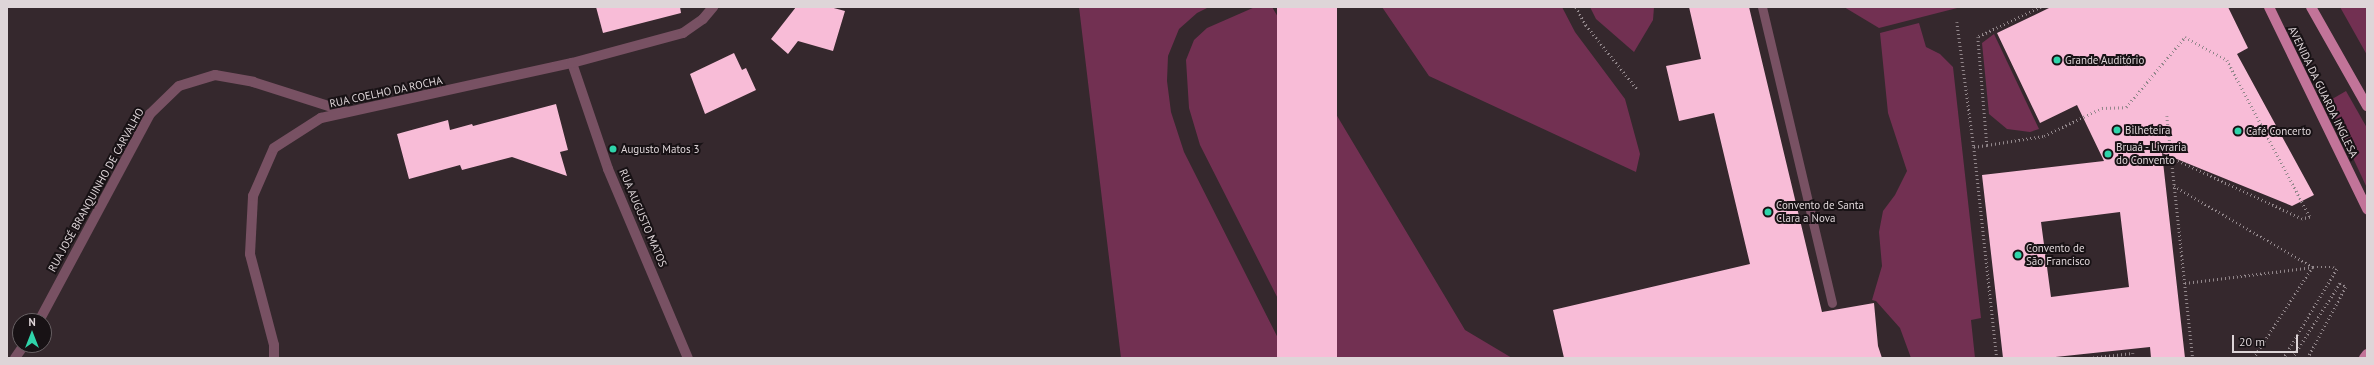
<!DOCTYPE html>
<html>
<head>
<meta charset="utf-8">
<style>
  body { margin:0 }
  #map { position:relative; width:2374px; height:365px; overflow:hidden; background:#35282d; font-family:"PT Sans",sans-serif }
  div>[style] { position:absolute }
  [style*='--x'] { left:calc(var(--x)*1px); top:calc(var(--y)*1px); width:calc(var(--w)*1px); rotate:calc(var(--a)*1deg) }
  .green>* { inset:0; background:#723052 }
  .building>* { inset:0; background:#f8bcd7; transform-origin:0 0 }
  .path>* { height:2.5px; margin-top:-1.25px; transform-origin:0; background:repeating-linear-gradient(90deg,#92878b 0 1px,transparent 0 4px) }
  .lane>* { height:9px; margin:-4.5px; padding:0 4.5px; transform-origin:4.5px; border-radius:4.5px; background:#785163 }
  .street>* { height:10px; margin:-5px; padding:0 5px; transform-origin:5px; border-radius:5px; background:#785163 }
  .primary>* { height:10px; margin:-5px; padding:0 5px; transform-origin:5px; border-radius:5px; background:#c27499 }
  .dots>* { width:11px; height:11px; translate:-50% -50%; box-sizing:border-box; border:2px solid #181215; border-radius:50% }
  span { translate:-50% -50%; white-space:nowrap; text-align:center; line-height:1.15; -webkit-text-stroke:4px #181215; paint-order:stroke }
  .poi-label { font-size:11px; color:#ded5d8 }
  .left { translate:0 -50%; text-align:left }
  .street-label { font-size:11px; color:#ded5d8 }
  .frame { position:absolute; inset:0; border:8px solid #ded5d8; pointer-events:none }
  .north { position:absolute; left:12px; top:313px; width:40px; height:40px; box-sizing:border-box; background:#181215; border:1px solid #676063; border-radius:50%; rotate:0deg; font-size:11px; font-weight:700; line-height:16px; text-align:center; color:#ded5d8 }
  .north::after { content:''; display:block; margin:auto; width:14px; height:18px; background:#2fd4aa; clip-path:polygon(50% 0,100% 100%,50% 72%,0 100%) }
  .scale { position:absolute; left:2232px; top:335px; width:66px; height:18px; box-sizing:border-box; border:2px solid #ded5d8; border-top:0; padding-left:5px; font-size:12px; line-height:14px; white-space:nowrap; color:#ded5d8; -webkit-text-stroke:3px #181215; paint-order:stroke }
</style>
</head>
<body>
<div id="map">
  <div class="green">
    <i style="clip-path:polygon(1079px 7px,1209px 7px,1197px 13px,1179px 29px,1168px 56px,1167px 81px,1171px 112px,1184px 152px,1288px 358px,1121px 358px)"></i>
    <i style="clip-path:polygon(1255px 7px,1272px 7px,1465px 330px,1512px 358px,1308px 358px,1200px 145px,1189px 108px,1186px 60px,1194px 40px,1207px 28px)"></i>
    <i style="clip-path:polygon(1382px 7px,1562px 7px,1575px 32px,1625px 99px,1640px 154px,1636px 172px,1429px 76px)"></i>
    <i style="clip-path:polygon(1590px 7px,1654px 7px,1653px 20px,1634px 52px,1596px 19px)"></i>
    <i style="clip-path:polygon(1844px 7px,1961px 7px,1879px 28px)"></i>
    <i style="clip-path:polygon(2340px 7px,2367px 7px,2367px 55px)"></i>
    <i style="clip-path:polygon(1919px 23px,1926px 47px,1940px 54px,1953px 67px,1981px 318px,1971px 320px,1975px 358px,1911px 358px,1900px 328px,1876px 301px,1872px 300px,1882px 266px,1879px 232px,1883px 211px,1895px 195px,1907px 171px,1888px 113px,1880px 33px)"></i>
    <i style="clip-path:polygon(1994px 34px,2039px 129px,2030px 132px,2007px 129px,1989px 114px,1982px 43px)"></i>
    <i style="clip-path:polygon(2346px 91px,2367px 128px,2367px 188px,2327px 102px)"></i>
  </div>
  <div class="building">
    <i style="clip-path:polygon(596px 7px,680px 7px,681px 13px,603px 33px)"></i>
    <i style="clip-path:polygon(796px 7px,830px 7px,845px 11px,833px 51px,798px 41px,788px 54px,771px 39px)"></i>
    <i style="left:1277px;top:7px;width:60px;height:369px"></i>
    <i style="clip-path:polygon(1689px 7px,1749px 7px,1822px 312px,1874px 303px,1878px 346px,1882px 358px,1564px 358px,1553px 310px,1750px 264px,1714px 113px,1679px 121px,1666px 66px,1701px 59px)"></i>
    <i style="clip-path:polygon(evenodd,2051px 7px,2228px 7px,2248px 48px,2237px 54px,2314px 195px,2292px 206px,2162px 153px,2185px 358px,2151px 358px,2150px 347px,2046px 358px,2003px 358px,1982px 175px,2104px 161px,2077px 105px,2040px 123px,1997px 33px,2051px 7px,2120px 212px,2129px 287px,2051px 297px,2041px 222px,2120px 212px)"></i>
    <i style="clip-path:polygon(734px 53px,742px 70px,746px 68px,756px 90px,705px 114px,690px 74px)"></i>
    <i style="clip-path:polygon(556px 104px,568px 150px,560px 152px,567px 176px,512px 157px,462px 170px,460px 165px,409px 179px,397px 134px,448px 120px,450px 130px,472px 124px,473px 126px)"></i>
  </div>
  <div class="path">
    <i style="--x:1576;--y:7;--w:21;--a:61"></i>
    <i style="--x:1586;--y:25;--w:82;--a:51.4"></i>
    <i style="--x:2041;--y:7;--w:70;--a:154.5"></i>
    <i style="--x:1978;--y:37;--w:108;--a:85.2"></i>
    <i style="--x:1987;--y:145;--w:58;--a:-9"></i>
    <i style="--x:2044;--y:136;--w:64;--a:-25.8"></i>
    <i style="--x:2102;--y:108;--w:24;--a:-2"></i>
    <i style="--x:2126;--y:107;--w:92;--a:-49.9"></i>
    <i style="--x:2185;--y:37;--w:48;--a:28.7"></i>
    <i style="--x:2227;--y:60;--w:178;--a:62.1"></i>
    <i style="--x:2310;--y:217;--w:8;--a:166"></i>
    <i style="--x:2302;--y:219;--w:145;--a:-155"></i>
    <i style="--x:1957;--y:22;--w:126;--a:82.3"></i>
    <i style="--x:1974;--y:147;--w:13;--a:-9"></i>
    <i style="--x:2167;--y:116;--w:243;--a:83.9"></i>
    <i style="--x:1974;--y:147;--w:212;--a:83.8"></i>
    <i style="--x:2174;--y:186;--w:161;--a:30.2"></i>
    <i style="--x:2313;--y:267;--w:108;--a:123"></i>
    <i style="--x:2185;--y:283;--w:129;--a:-7.1"></i>
    <i style="--x:2313;--y:267;--w:20;--a:0"></i>
    <i style="--x:2333;--y:267;--w:4;--a:27"></i>
    <i style="--x:2337;--y:269;--w:104;--a:120.8"></i>
    <i style="--x:2089;--y:358;--w:44;--a:-6.5"></i>
    <i style="--x:2133;--y:353;--w:5;--a:90"></i>
    <i style="--x:2292;--y:358;--w:89;--a:-57.4"></i>
    <i style="--x:2340;--y:283;--w:7;--a:34"></i>
    <i style="--x:2346;--y:287;--w:81;--a:118.2"></i>
  </div>
  <div class="lane">
    <i style="--x:1762;--y:7;--w:304;--a:76.7"></i>
  </div>
  <div class="street">
    <i style="--x:572;--y:63;--w:112;--a:71.2"></i>
    <i style="--x:608;--y:169;--w:205;--a:67.1"></i>
    <i style="--x:39;--y:321;--w:235;--a:-61.8"></i>
    <i style="--x:150;--y:114;--w:40;--a:-44"></i>
    <i style="--x:179;--y:86;--w:38;--a:-17"></i>
    <i style="--x:215;--y:75;--w:39;--a:10"></i>
    <i style="--x:253;--y:82;--w:99;--a:17.7"></i>
    <i style="--x:15;--y:358;--w:16;--a:-55"></i>
    <i style="--x:274;--y:358;--w:13;--a:-90"></i>
    <i style="--x:274;--y:345;--w:94;--a:-104.8"></i>
    <i style="--x:250;--y:254;--w:58;--a:-87"></i>
    <i style="--x:253;--y:196;--w:52;--a:-66.4"></i>
    <i style="--x:274;--y:148;--w:56;--a:-32.6"></i>
    <i style="--x:321;--y:118;--w:257;--a:-12.4"></i>
    <i style="--x:572;--y:63;--w:115;--a:-15.1"></i>
    <i style="--x:683;--y:33;--w:24;--a:-35"></i>
    <i style="--x:703;--y:19;--w:16;--a:-50"></i>
  </div>
  <div class="primary">
    <i style="--x:2269;--y:7;--w:225;--a:64.1"></i>
    <i style="--x:2311;--y:7;--w:114;--a:60.5"></i>
    <i style="--x:2364;--y:358;--w:5;--a:-53"></i>
  </div>
  <div class="dots">
    <i style="left:2057px;top:60px;background:#2fd4aa"></i>
    <i style="left:2117px;top:130px;background:#2fd4aa"></i>
    <i style="left:2238px;top:131px;background:#2fd4aa"></i>
    <i style="left:613px;top:149px;background:#2fd4aa"></i>
    <i style="left:2108px;top:154px;background:#2fd4aa"></i>
    <i style="left:1768px;top:212px;background:#2fd4aa"></i>
    <i style="left:2018px;top:255px;background:#2fd4aa"></i>
  </div>
  <div class="poi-label">
    <span class="left" style="left:2065px;top:60px">Grande Auditório</span>
    <span class="left" style="left:2125px;top:130px">Bilheteira</span>
    <span class="left" style="left:2246px;top:131px">Café Concerto</span>
    <span class="left" style="left:2116px;top:154px">Bruaá - Livraria<br>do Convento</span>
    <span class="left" style="left:621px;top:149px">Augusto Matos 3</span>
    <span class="left" style="left:1776px;top:212px">Convento de Santa<br>Clara a Nova</span>
    <span class="left" style="left:2026px;top:255px">Convento de<br>São Francisco</span>
  </div>
  <div class="street-label">
    <span style="left:386px;top:92px;rotate:-12deg">RUA COELHO DA ROCHA</span>
    <span style="left:2323px;top:92px;rotate:64deg">AVENIDA DA GUARDA INGLESA</span>
    <span style="left:96px;top:190px;rotate:-61deg">RUA JOSÉ BRANQUINHO DE CARVALHO</span>
    <span style="left:643px;top:218px;rotate:67deg">RUA AUGUSTO MATOS</span>
  </div>
  <div class="frame"></div>
  <div class="north">N</div>
  <div class="scale">20 m</div>
</div>
</body>
</html>
